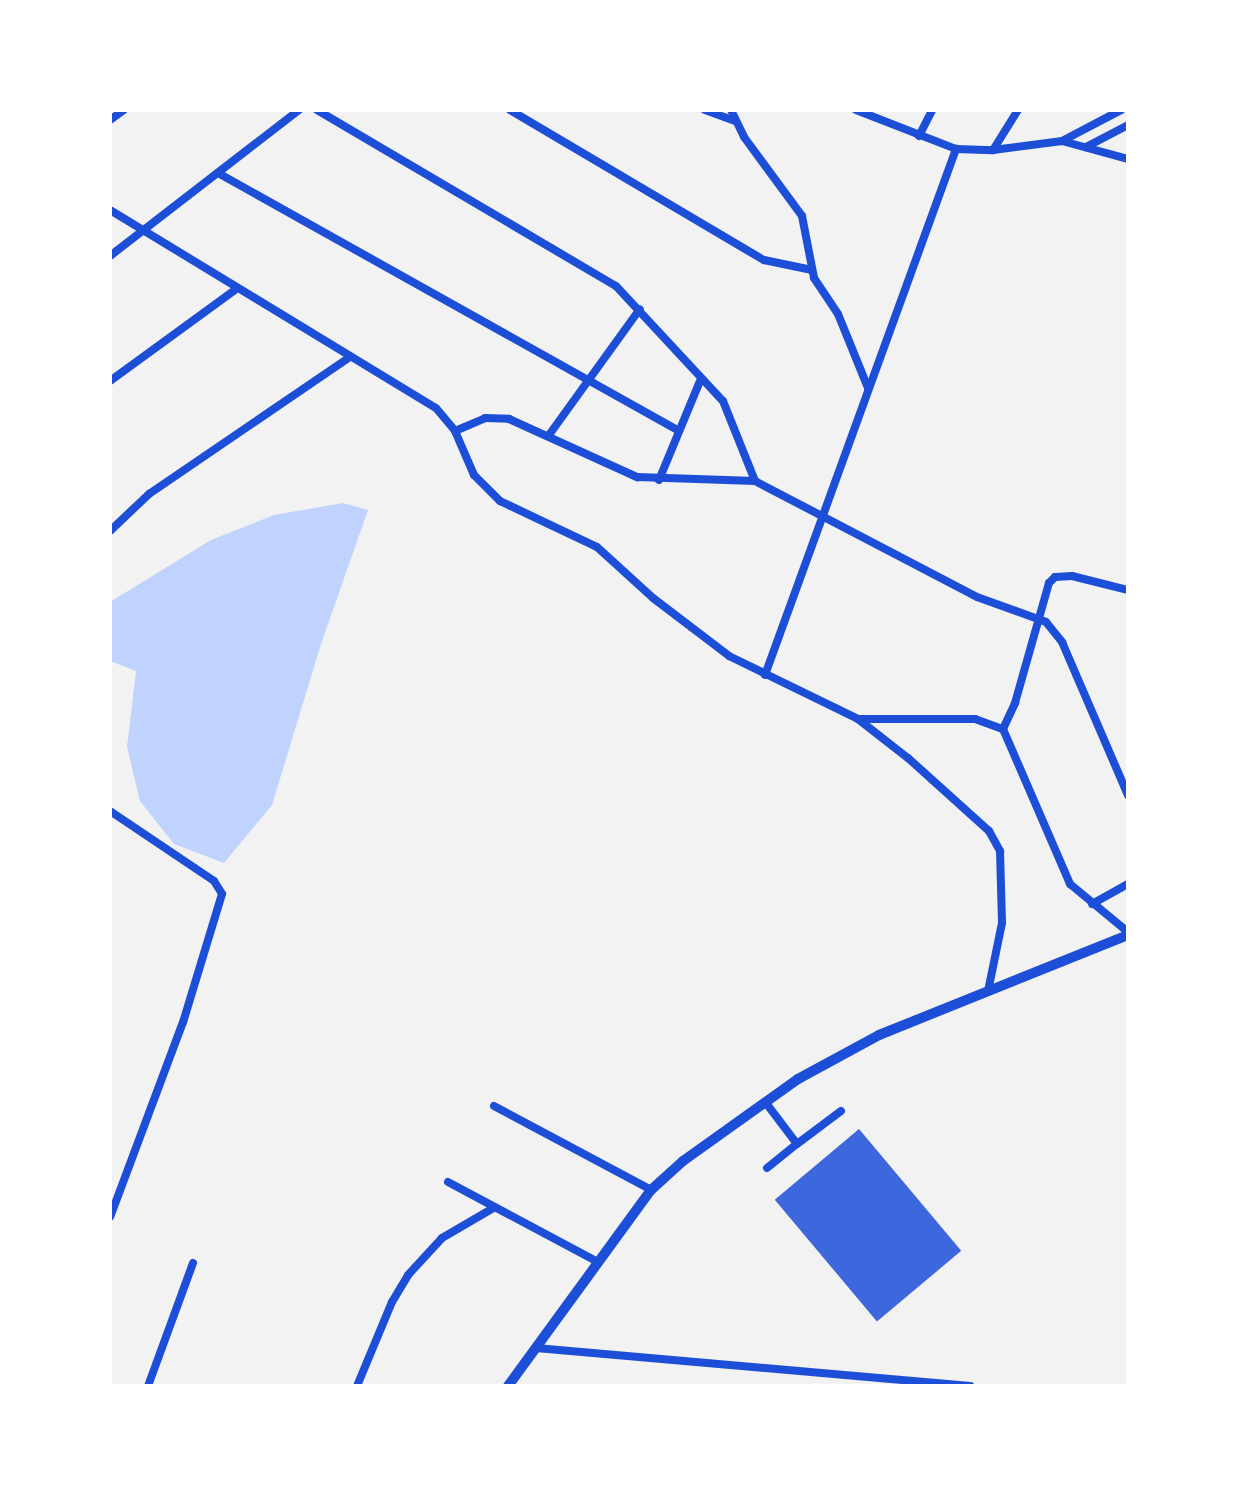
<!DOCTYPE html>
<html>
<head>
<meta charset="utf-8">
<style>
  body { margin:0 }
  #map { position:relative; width:1238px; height:1496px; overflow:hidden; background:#f2f2f2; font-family:Rubik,sans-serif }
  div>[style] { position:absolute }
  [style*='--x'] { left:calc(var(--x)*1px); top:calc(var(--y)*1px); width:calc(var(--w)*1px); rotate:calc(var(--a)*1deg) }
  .water>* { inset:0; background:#bfd3fe }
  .building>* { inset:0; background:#3d67dc; transform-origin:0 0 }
  .minor>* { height:8px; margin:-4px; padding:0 4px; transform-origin:4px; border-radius:4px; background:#1d4ed8 }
  .tertiary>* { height:10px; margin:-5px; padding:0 5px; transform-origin:5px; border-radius:5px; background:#1d4ed8 }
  span { translate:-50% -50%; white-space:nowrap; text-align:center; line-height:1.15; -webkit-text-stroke:9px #fff; paint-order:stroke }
  .frame { position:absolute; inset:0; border:112px solid #fff; pointer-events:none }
</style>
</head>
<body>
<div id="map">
  <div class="water">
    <i style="clip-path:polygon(343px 503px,368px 510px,321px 644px,272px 805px,224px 863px,174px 844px,140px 801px,127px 747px,136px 671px,110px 661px,110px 602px,211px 540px,274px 515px)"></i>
  </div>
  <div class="building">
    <i style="left:859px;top:1129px;width:159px;height:110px;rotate:50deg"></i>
  </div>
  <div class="minor">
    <i style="--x:317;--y:110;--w:347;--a:30.5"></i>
    <i style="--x:616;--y:286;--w:157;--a:47.1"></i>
    <i style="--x:723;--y:401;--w:86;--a:68.2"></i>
    <i style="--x:510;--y:110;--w:295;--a:30.6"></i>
    <i style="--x:764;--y:260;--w:49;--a:11.8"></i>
    <i style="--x:705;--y:110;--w:32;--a:20"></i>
    <i style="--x:731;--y:110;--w:30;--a:64"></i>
    <i style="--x:744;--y:137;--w:98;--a:53.7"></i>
    <i style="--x:802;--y:216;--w:63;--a:79"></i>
    <i style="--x:814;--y:278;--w:43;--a:56.3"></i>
    <i style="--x:838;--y:314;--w:80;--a:67.9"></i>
    <i style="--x:856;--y:110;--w:107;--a:21.3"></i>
    <i style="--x:956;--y:149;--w:37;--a:2"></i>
    <i style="--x:993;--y:150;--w:70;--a:-7.4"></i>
    <i style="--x:1062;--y:141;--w:67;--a:-27.7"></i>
    <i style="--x:110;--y:120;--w:17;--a:-36"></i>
    <i style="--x:919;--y:136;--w:29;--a:-63"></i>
    <i style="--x:1062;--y:141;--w:68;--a:15.3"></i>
    <i style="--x:1086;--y:147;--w:47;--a:-27.6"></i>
    <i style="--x:993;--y:150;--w:47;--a:-58"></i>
    <i style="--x:218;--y:173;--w:528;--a:29.23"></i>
    <i style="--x:110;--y:210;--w:381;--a:31.3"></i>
    <i style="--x:436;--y:408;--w:30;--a:50"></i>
    <i style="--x:455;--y:431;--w:48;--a:66.6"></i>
    <i style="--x:474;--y:475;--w:37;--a:45"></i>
    <i style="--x:500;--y:501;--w:107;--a:25.4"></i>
    <i style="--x:597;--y:547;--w:76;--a:42.3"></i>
    <i style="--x:653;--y:598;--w:96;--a:37.3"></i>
    <i style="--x:729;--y:656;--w:144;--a:26"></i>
    <i style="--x:858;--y:719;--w:63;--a:38"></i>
    <i style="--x:908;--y:758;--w:109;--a:42"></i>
    <i style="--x:989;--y:831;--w:23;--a:61"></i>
    <i style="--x:1000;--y:851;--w:72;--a:88.4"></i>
    <i style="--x:1002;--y:923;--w:69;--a:101.6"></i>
    <i style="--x:110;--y:256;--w:239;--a:-37.7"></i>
    <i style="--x:110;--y:381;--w:155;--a:-36.1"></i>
    <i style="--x:455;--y:431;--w:33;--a:-23"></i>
    <i style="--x:485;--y:418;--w:24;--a:2"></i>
    <i style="--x:509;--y:419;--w:141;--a:24.4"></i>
    <i style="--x:637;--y:477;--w:118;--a:1.9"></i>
    <i style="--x:755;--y:481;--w:250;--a:27.6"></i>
    <i style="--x:977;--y:597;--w:73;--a:19.9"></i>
    <i style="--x:1046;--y:622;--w:26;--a:51"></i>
    <i style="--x:1062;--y:642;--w:167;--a:66.7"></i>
    <i style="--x:549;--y:435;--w:155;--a:-54.2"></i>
    <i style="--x:659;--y:480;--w:107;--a:-67.5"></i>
    <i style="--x:110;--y:531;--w:54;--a:-43.5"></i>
    <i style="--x:149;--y:494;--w:241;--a:-34.3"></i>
    <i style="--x:765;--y:675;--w:560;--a:-70.04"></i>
    <i style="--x:858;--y:719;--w:117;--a:0"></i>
    <i style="--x:975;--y:719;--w:30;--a:20"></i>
    <i style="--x:1003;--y:729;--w:169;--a:66.6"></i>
    <i style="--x:1070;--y:884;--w:75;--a:39.6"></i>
    <i style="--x:1003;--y:729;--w:29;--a:-65"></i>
    <i style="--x:1015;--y:703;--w:125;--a:-74.2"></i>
    <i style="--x:1049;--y:583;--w:8;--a:-45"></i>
    <i style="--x:1055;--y:577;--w:17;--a:-3"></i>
    <i style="--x:1072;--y:576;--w:58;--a:14"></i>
    <i style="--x:110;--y:811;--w:125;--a:33.9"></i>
    <i style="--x:214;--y:881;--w:15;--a:58"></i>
    <i style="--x:222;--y:894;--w:134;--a:106.9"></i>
    <i style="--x:183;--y:1022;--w:208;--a:110.5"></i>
    <i style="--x:1092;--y:904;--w:41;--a:-29.1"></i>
    <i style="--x:766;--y:1103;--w:51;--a:52.9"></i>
    <i style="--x:797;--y:1144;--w:55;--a:-36.9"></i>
    <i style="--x:494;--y:1106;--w:178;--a:28.1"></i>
    <i style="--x:767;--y:1168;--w:38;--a:-39"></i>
    <i style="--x:448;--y:1182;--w:170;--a:28.1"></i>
    <i style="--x:536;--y:1348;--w:436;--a:5"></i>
    <i style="--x:148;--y:1386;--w:131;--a:-69.9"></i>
    <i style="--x:357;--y:1386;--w:91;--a:-67.4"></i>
    <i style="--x:392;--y:1302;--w:31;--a:-59"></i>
    <i style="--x:408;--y:1275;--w:50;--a:-47.4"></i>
    <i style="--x:442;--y:1238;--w:61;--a:-30.3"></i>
  </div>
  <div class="tertiary">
    <i style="--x:508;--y:1386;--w:243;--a:-53.9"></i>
    <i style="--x:651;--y:1190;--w:43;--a:-42.2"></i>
    <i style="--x:683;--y:1161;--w:141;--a:-35.5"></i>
    <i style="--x:798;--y:1079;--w:92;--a:-28.5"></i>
    <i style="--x:879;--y:1035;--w:268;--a:-21.9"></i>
  </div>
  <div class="frame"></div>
</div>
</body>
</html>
